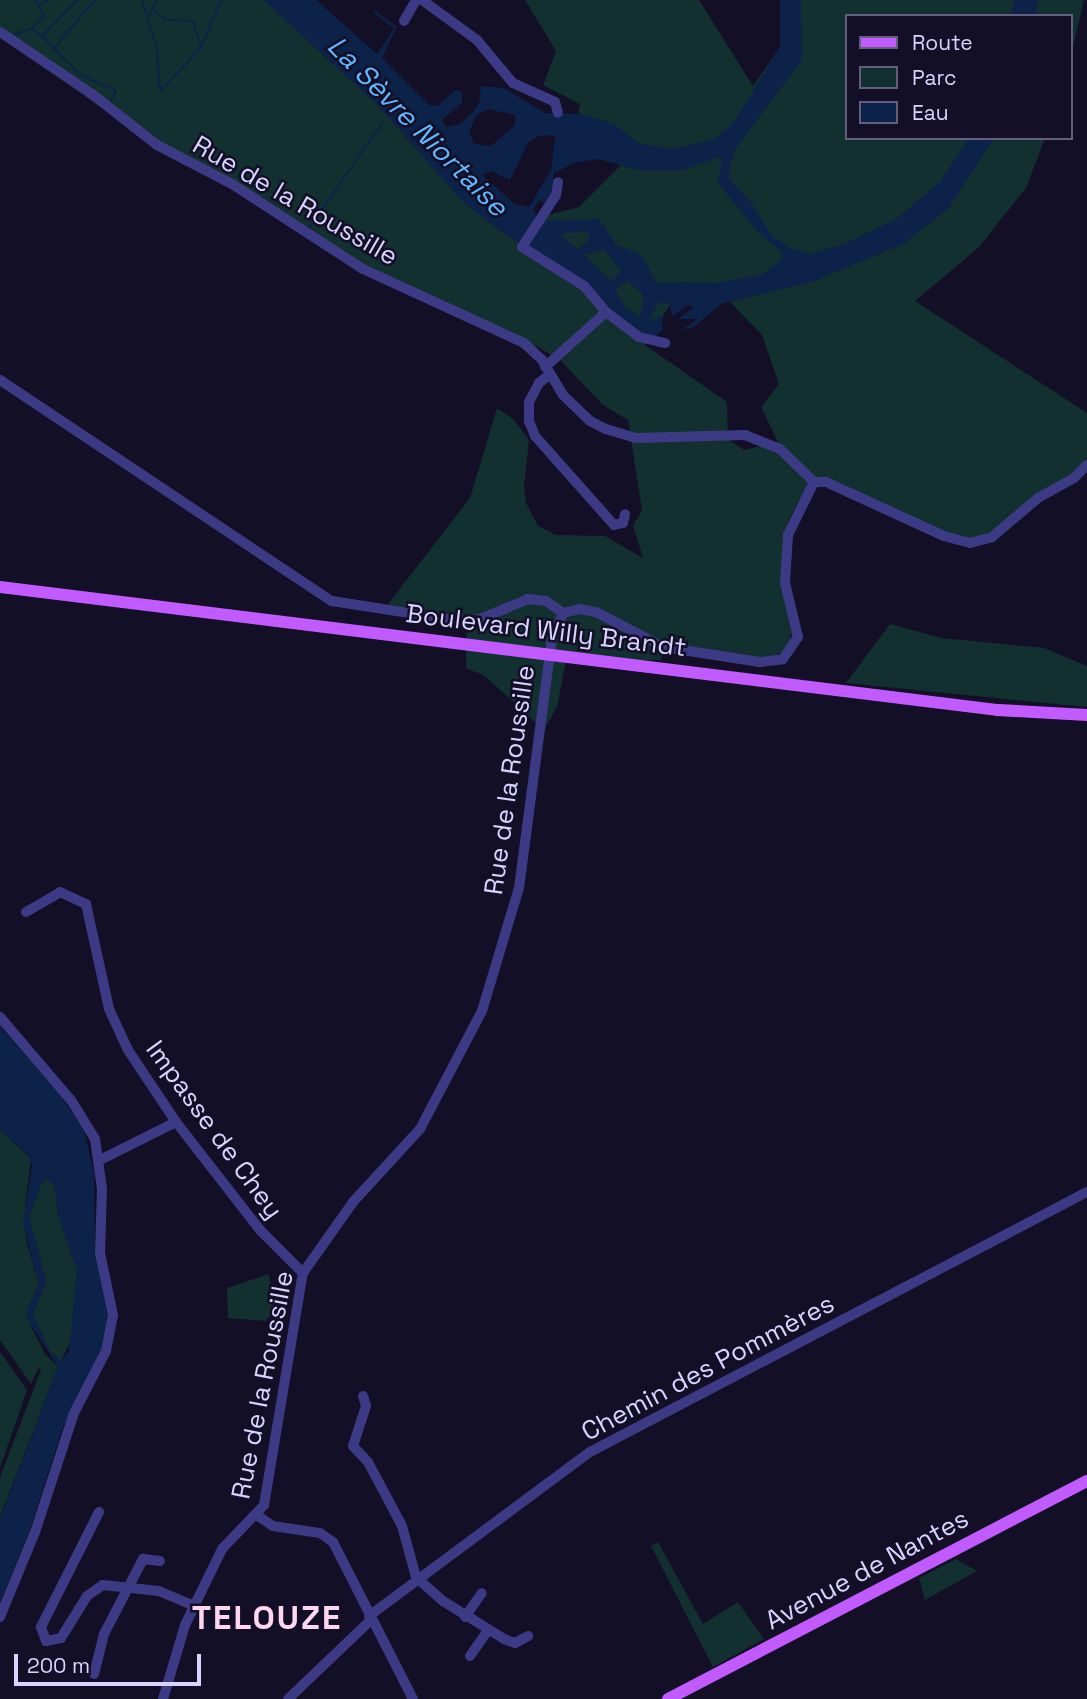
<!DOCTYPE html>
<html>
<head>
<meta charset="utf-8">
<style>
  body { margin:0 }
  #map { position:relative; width:1087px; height:1699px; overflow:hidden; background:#130f26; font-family:"Space Grotesk",sans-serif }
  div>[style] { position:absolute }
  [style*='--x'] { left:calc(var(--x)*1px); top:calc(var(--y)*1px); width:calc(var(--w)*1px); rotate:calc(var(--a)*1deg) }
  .green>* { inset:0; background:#12302f }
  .water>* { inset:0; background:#0c2248 }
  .stream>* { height:2px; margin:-1px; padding:0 1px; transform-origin:1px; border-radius:1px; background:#0c2248 }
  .minor>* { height:10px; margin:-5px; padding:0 5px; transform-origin:5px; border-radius:5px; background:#3d3a85 }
  .major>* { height:12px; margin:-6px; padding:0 6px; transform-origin:6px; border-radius:6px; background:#c25bff }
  span { translate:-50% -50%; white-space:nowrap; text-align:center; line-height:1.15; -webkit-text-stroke:5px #130f26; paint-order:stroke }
  .street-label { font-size:26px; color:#d9d4ff }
  .water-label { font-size:28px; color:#62b6ff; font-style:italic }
  .district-label { font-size:33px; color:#ffd6f0; font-weight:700; letter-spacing:2px }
  .legend { position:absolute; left:845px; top:14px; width:228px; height:126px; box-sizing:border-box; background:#130f26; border:2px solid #625e7d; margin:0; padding:9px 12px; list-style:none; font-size:21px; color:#d9d4ff }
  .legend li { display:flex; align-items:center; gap:14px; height:35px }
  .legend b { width:35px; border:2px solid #625e7d }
  .scale { position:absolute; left:14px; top:1654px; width:187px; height:32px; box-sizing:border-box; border:4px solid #d9d4ff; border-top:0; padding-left:9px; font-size:21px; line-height:24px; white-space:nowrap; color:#d9d4ff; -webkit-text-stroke:5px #130f26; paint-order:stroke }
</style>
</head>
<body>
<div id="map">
  <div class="green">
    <i style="clip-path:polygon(evenodd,0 0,273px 0,469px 189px,537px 218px,579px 207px,620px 166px,631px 139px,615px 125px,578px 113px,580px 104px,543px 85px,556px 51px,525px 0,699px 0,753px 86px,780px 47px,780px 0,1084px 0,1071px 55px,1071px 16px,847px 16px,847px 138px,1045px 138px,1026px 188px,979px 247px,915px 301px,1087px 413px,1087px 459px,1081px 468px,985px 537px,961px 539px,820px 477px,810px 481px,789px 520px,783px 547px,781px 577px,793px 631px,785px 653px,760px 658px,664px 642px,661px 660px,566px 661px,557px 707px,544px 730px,485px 676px,466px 668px,467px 618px,385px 608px,470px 498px,497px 408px,513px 419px,529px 440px,524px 486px,526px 503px,538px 526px,556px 535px,605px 536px,643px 558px,633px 525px,642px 511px,628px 420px,603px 405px,560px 360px,536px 346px,357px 268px,235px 190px,168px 155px,0 36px,0 0,725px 297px,762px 335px,779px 384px,761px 407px,778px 442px,744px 450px,728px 439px,727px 402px,645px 345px,673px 300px,725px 297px)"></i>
    <i style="clip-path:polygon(890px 624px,942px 638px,1044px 648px,1087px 666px,1087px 707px,846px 683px)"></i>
    <i style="clip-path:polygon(0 1130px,31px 1158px,25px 1208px,26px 1239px,39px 1285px,27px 1310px,28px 1320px,45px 1354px,58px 1367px,0 1517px,0 1477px,41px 1370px,39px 1367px,31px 1384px,0 1340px)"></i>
    <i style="clip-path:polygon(48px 1178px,55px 1188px,58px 1214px,77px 1270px,71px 1340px,61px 1361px,50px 1352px,33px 1314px,46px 1282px,29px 1216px,41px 1184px)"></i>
    <i style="clip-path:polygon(269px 1274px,274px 1310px,266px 1321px,228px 1318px,227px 1288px)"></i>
    <i style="clip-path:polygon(0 1352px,27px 1390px,0 1468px)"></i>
    <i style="clip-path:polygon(658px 1542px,703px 1624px,738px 1602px,764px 1639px,713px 1667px,651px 1546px)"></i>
    <i style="clip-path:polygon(956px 1559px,977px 1571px,925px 1600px,919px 1578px)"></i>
  </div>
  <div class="water">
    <i style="clip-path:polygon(evenodd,264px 0,316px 0,377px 54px,394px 29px,373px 12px,375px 11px,397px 27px,382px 58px,429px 105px,437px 106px,456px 90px,462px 92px,462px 103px,442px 120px,446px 127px,460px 124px,473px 112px,479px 103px,481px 86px,504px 88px,545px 113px,583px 114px,615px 125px,640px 144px,672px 149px,715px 139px,734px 122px,780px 47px,780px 0,801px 0,802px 60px,734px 151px,728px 178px,751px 202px,771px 235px,790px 248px,810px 254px,847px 243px,896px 219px,940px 182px,969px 138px,994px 138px,949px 208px,903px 244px,812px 282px,721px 304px,694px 327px,682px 330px,697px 319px,678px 319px,694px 307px,687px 305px,673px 317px,669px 303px,658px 303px,650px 319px,663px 317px,662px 331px,651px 339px,630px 326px,567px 269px,501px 232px,463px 202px,376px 104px,264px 0,488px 109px,515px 115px,515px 125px,491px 146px,474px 144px,469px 132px,476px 116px,488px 109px,264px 0,555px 135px,551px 170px,529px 207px,515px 204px,482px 175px,491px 171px,510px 180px,528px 143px,538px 136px,555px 135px,264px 0,722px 156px,718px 183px,755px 229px,782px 252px,781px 260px,763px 274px,719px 283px,656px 282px,642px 255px,616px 245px,599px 219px,540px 221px,533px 210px,539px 200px,544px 203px,551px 196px,554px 173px,574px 163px,598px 159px,638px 170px,680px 171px,722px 156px,264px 0,586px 231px,590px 238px,578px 250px,559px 234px,586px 231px,264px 0,604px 249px,621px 271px,611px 281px,584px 255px,604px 249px,264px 0,628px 281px,644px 296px,640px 317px,625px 307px,615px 289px,628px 281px)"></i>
    <i style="clip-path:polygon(1014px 0,1038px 0,1036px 16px,1011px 16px)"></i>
    <i style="clip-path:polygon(evenodd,0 1026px,59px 1093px,84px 1130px,94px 1174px,95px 1250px,108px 1318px,101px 1350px,62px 1430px,29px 1532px,0 1602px,0 1519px,58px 1367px,28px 1320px,27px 1310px,39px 1285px,23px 1223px,32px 1166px,27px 1153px,0 1130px,0 1026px,48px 1178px,55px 1188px,58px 1214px,77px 1270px,69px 1351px,61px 1361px,50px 1352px,33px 1314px,46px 1282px,29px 1216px,41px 1184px,48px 1178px)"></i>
  </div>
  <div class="stream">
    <i style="--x:142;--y:0;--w:51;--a:73"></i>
    <i style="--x:157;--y:49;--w:42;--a:85.9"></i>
    <i style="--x:160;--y:91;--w:59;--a:-46.4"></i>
    <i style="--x:201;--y:48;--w:52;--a:-67.4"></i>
    <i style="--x:40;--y:5;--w:9;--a:-32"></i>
    <i style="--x:155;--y:11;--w:14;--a:39"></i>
    <i style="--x:166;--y:20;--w:27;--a:2"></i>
    <i style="--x:193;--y:21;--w:28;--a:73"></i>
    <i style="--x:150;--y:15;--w:17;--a:-65"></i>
    <i style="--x:33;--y:29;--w:11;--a:38"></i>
    <i style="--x:42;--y:36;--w:50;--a:-45.8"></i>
    <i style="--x:13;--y:35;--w:20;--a:-20"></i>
    <i style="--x:32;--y:28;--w:17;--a:-45"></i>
    <i style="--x:44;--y:16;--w:18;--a:-119"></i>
    <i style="--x:42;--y:36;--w:17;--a:45"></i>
    <i style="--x:54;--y:48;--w:63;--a:-49.5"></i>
    <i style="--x:54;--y:48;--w:37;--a:46"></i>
    <i style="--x:80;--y:75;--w:39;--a:23"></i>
    <i style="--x:116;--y:90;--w:12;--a:114"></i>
    <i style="--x:309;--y:228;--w:129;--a:-55.1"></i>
  </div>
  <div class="minor">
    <i style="--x:422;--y:0;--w:68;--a:36"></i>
    <i style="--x:477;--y:40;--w:56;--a:50.1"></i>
    <i style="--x:513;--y:83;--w:46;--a:24.3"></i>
    <i style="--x:555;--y:102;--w:11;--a:75"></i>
    <i style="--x:404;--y:21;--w:24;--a:-60"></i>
    <i style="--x:0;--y:32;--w:111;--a:34"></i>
    <i style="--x:92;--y:94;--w:83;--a:38.1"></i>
    <i style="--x:157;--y:145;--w:85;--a:27.5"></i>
    <i style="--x:232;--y:184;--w:156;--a:33"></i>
    <i style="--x:363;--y:269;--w:177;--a:24.7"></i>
    <i style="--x:524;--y:343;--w:25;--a:43"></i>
    <i style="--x:542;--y:360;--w:41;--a:59"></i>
    <i style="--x:563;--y:395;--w:37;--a:44"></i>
    <i style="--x:590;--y:421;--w:18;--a:27"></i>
    <i style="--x:606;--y:429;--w:31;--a:17"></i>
    <i style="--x:636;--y:438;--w:109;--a:-1.6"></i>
    <i style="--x:745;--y:435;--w:38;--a:22"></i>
    <i style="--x:780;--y:449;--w:47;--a:44.1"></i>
    <i style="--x:814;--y:482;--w:12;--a:0"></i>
    <i style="--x:826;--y:482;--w:130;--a:24.6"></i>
    <i style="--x:944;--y:536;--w:27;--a:15"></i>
    <i style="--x:970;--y:543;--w:23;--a:-15"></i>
    <i style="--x:992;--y:537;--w:60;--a:-40.3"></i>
    <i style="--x:1038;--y:498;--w:41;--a:-29.1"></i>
    <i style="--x:1074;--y:478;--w:18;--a:-45"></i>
    <i style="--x:606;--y:312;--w:41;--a:37.1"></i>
    <i style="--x:639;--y:337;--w:27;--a:13"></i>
    <i style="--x:545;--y:367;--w:82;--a:-42"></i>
    <i style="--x:606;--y:312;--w:34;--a:-130"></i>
    <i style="--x:584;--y:286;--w:73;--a:-147.8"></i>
    <i style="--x:522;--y:247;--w:62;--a:-56.8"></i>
    <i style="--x:556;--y:195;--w:13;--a:-81"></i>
    <i style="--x:549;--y:375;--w:13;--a:141"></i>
    <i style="--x:539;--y:383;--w:21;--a:118"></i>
    <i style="--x:529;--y:402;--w:19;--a:90"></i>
    <i style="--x:529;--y:421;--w:16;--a:68"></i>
    <i style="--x:535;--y:436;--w:119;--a:48.4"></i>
    <i style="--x:614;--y:525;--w:9;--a:-13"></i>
    <i style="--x:623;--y:523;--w:9;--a:-77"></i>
    <i style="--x:0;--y:380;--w:399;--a:33.7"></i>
    <i style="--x:332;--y:601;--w:130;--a:8.9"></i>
    <i style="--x:460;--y:621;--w:20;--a:-6"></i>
    <i style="--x:480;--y:619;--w:52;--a:-22.6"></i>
    <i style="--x:528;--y:599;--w:18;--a:6"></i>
    <i style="--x:546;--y:601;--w:21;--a:35"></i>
    <i style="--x:563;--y:613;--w:17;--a:-13"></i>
    <i style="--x:580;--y:609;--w:16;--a:11"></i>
    <i style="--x:596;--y:612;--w:76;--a:27.6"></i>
    <i style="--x:663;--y:647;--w:98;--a:8.8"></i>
    <i style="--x:760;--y:662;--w:23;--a:-7"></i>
    <i style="--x:783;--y:659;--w:27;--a:-56"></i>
    <i style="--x:798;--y:637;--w:56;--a:-103.5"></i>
    <i style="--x:785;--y:583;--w:48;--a:-86.4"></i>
    <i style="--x:788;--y:535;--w:59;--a:-63.9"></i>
    <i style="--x:26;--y:912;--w:39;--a:-30"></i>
    <i style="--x:60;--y:892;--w:29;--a:25"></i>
    <i style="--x:86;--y:904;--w:107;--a:77.6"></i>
    <i style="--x:109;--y:1009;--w:45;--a:65.1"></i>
    <i style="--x:128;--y:1050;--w:87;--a:56.3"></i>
    <i style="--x:176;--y:1122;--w:138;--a:52.1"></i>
    <i style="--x:261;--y:1231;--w:59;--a:45"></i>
    <i style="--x:0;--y:1017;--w:109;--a:49.5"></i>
    <i style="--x:71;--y:1100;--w:46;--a:58.4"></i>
    <i style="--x:95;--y:1139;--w:50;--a:82"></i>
    <i style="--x:102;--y:1189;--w:64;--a:91.8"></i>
    <i style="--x:100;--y:1253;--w:63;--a:78.2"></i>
    <i style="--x:113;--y:1315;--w:37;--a:101"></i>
    <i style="--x:106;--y:1351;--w:70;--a:117.3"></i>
    <i style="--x:74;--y:1413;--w:125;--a:108.1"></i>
    <i style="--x:35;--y:1532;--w:92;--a:112.4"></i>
    <i style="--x:100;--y:1160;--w:85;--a:-26.6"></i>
    <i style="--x:363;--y:1396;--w:10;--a:73"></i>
    <i style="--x:366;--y:1406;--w:42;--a:108"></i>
    <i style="--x:353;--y:1446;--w:22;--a:47"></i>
    <i style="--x:368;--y:1462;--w:72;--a:62"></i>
    <i style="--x:402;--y:1526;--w:53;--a:74.6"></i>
    <i style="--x:416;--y:1577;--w:36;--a:42"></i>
    <i style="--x:443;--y:1601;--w:72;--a:31.9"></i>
    <i style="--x:504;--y:1639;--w:12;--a:20"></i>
    <i style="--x:515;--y:1643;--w:15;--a:-28"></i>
    <i style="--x:99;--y:1512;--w:129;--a:116.8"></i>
    <i style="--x:41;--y:1627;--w:15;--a:70"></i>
    <i style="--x:46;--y:1641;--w:15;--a:-11"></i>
    <i style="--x:61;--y:1638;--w:49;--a:-58.2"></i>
    <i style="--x:87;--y:1596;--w:19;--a:-35"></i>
    <i style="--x:103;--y:1585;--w:56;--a:6.1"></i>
    <i style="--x:159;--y:1591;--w:39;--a:23"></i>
    <i style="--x:258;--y:1516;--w:18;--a:34"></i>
    <i style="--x:273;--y:1526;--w:48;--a:8.5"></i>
    <i style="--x:320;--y:1533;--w:16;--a:35"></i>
    <i style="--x:333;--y:1542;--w:176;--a:63"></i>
    <i style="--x:369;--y:1616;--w:275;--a:-36.6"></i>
    <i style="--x:590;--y:1452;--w:561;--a:-27.62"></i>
    <i style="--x:465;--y:1617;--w:29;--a:-55"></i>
    <i style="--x:470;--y:1656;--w:32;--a:-55"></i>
    <i style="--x:94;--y:1674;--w:41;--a:-76"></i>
    <i style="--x:104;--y:1634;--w:85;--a:-62.5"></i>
    <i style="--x:143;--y:1559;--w:17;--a:7"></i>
    <i style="--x:163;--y:1699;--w:77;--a:-73.4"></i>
    <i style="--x:185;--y:1625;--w:85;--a:-64"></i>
    <i style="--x:222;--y:1549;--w:61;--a:-46.3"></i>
    <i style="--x:264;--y:1505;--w:235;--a:-80.5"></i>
    <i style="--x:303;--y:1273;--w:87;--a:-54.8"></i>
    <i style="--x:353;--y:1202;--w:99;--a:-47.5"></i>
    <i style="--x:420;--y:1129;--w:133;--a:-62.3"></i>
    <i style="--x:482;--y:1011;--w:128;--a:-73.3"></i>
    <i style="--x:519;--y:888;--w:253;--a:-82.5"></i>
    <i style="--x:552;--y:637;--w:26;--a:-65"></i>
    <i style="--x:288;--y:1699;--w:115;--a:-43.6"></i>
  </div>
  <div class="major">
    <i style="--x:0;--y:587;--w:1006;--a:7.03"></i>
    <i style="--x:998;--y:710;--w:89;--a:3.2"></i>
    <i style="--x:668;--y:1699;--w:472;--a:-27.5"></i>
  </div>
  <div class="street-label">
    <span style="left:295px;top:201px;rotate:30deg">Rue de la Roussille</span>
    <span style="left:546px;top:631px;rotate:7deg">Boulevard Willy Brandt</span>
    <span style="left:510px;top:780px;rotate:-82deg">Rue de la Roussille</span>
    <span style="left:214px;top:1130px;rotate:54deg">Impasse de Chey</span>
    <span style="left:708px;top:1368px;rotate:-28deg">Chemin des Pommères</span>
    <span style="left:263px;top:1385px;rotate:-79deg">Rue de la Roussille</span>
    <span style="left:867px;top:1570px;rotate:-28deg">Avenue de Nantes</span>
  </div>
  <div class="water-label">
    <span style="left:418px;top:126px;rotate:45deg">La Sèvre Niortaise</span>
  </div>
  <div class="district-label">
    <span style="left:267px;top:1619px">TELOUZE</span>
  </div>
  <ul class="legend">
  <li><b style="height:9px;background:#c25bff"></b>Route</li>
  <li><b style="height:19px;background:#12302f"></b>Parc</li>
  <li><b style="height:19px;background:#0c2248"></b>Eau</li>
  </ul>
  <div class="scale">200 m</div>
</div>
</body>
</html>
